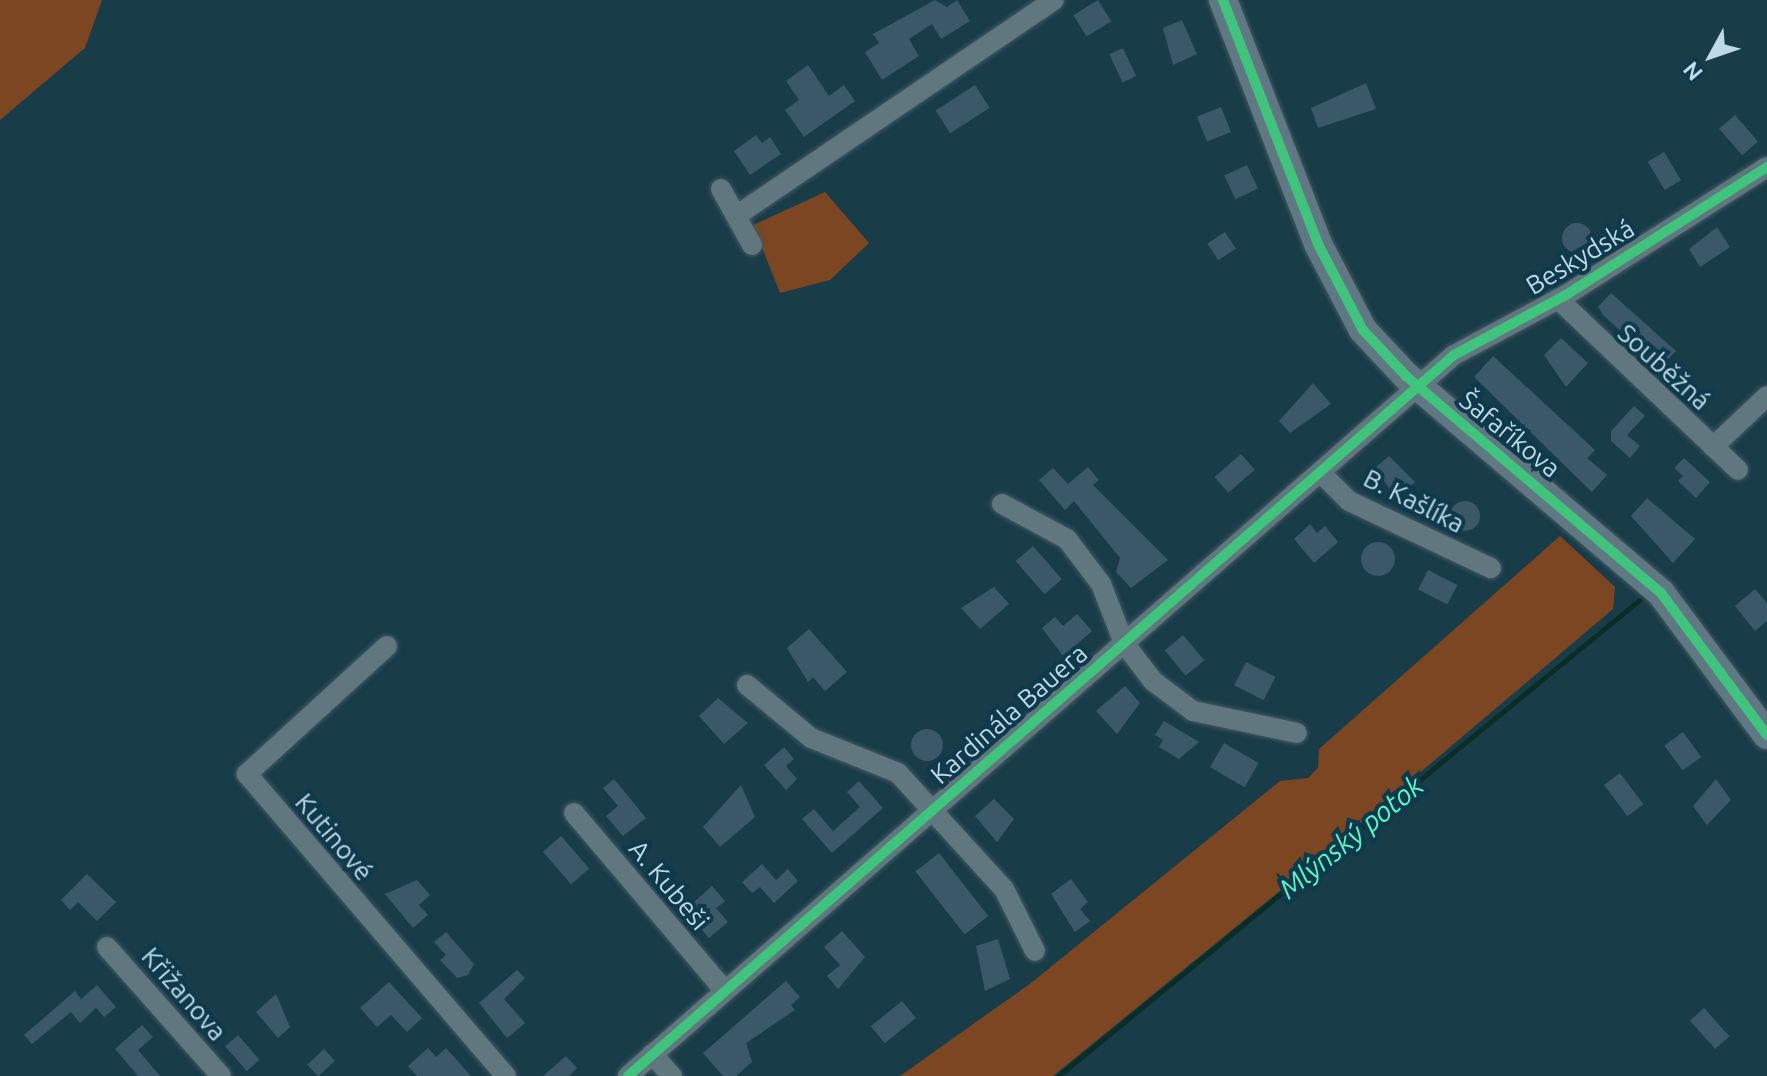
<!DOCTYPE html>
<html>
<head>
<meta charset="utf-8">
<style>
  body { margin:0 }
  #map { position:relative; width:1767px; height:1076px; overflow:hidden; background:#193c49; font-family:Ubuntu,sans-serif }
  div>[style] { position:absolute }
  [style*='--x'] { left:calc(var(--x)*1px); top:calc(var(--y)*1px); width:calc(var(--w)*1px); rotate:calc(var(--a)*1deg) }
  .green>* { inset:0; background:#7c4622 }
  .stream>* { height:5px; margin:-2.5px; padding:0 2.5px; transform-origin:2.5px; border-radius:2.5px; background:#0a2e26 }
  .building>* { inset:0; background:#3b5869; transform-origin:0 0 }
  .round { border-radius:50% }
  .roads { filter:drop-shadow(0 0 2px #415861) drop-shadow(0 0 2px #415861) }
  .street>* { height:20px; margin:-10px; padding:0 10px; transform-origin:10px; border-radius:10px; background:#607780 }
  .secondary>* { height:28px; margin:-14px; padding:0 14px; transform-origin:14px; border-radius:14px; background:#607883 }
  .cycleway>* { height:10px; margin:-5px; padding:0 5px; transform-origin:5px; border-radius:5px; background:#40c37c }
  span { translate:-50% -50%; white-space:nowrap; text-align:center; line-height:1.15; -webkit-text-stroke:8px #0e3a4c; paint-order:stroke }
  .street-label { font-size:26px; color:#bed9e7 }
  .water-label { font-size:28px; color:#5ef4c6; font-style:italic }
  .north { position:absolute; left:1671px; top:16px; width:80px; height:80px; -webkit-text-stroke:6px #0e3a4c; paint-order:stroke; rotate:230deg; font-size:22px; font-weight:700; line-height:32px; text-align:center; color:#bed9e7 }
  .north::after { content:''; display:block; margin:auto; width:28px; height:36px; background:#bed9e7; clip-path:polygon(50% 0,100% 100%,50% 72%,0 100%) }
</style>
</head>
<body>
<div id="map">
  <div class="green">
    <i style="clip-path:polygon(0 0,102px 0,85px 48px,0 120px)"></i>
    <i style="clip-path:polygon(825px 192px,869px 243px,830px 280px,780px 293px,753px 225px)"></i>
    <i style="clip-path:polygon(1560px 536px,1615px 587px,1613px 609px,1292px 881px,1053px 1076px,900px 1076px,1031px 983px,1280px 781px,1308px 778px,1318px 768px,1319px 749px)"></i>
  </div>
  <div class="stream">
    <i style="--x:1058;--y:1076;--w:756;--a:-39.31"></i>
  </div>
  <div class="building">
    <i style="clip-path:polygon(935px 0,947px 7px,957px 0,970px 21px,941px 39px,932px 24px,909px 39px,919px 56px,882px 80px,865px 52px,879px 43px,873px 34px)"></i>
    <i style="left:1098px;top:0;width:25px;height:29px;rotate:58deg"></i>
    <i style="clip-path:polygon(1182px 20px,1197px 54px,1173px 65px,1163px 28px)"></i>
    <i style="left:1123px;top:48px;width:31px;height:15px;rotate:65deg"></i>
    <i style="clip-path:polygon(808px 65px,829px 96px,844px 85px,855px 101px,804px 137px,785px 110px,799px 100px,786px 81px)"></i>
    <i style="clip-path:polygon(1366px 83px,1376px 109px,1318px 128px,1311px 108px)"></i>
    <i style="left:975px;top:85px;width:27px;height:47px;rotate:57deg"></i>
    <i style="left:1221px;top:107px;width:27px;height:26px;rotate:68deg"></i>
    <i style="left:1735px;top:115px;width:35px;height:21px;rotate:49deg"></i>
    <i style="clip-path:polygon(756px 135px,762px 143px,770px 137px,781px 154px,750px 175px,734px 151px)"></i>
    <i style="left:1664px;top:152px;width:33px;height:19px;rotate:59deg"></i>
    <i style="left:1247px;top:165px;width:26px;height:25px;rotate:65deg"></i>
    <i class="round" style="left:1562px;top:223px;width:30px;height:30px"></i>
    <i style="clip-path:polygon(1717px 227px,1730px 247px,1700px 267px,1689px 249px)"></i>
    <i style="left:1225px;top:232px;width:20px;height:21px;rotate:57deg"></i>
    <i style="clip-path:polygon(1611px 293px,1676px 351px,1660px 367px,1603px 315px,1598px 307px)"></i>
    <i style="clip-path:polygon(1561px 338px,1588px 363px,1566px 387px,1544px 355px)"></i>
    <i style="clip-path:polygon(1493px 356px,1595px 450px,1587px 458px,1607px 475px,1592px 492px,1474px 377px)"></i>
    <i style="clip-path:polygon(1313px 383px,1331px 404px,1290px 433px,1279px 421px)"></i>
    <i style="clip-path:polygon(1634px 406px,1645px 416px,1627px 435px,1640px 446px,1630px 458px,1611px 441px,1611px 431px)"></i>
    <i style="left:1241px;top:454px;width:21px;height:35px;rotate:49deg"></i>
    <i style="clip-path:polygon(1389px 456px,1415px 482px,1390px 505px,1391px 491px,1375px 468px)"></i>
    <i style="clip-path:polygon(1684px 458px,1710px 482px,1696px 498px,1678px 481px,1683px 476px,1674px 468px)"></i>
    <i style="clip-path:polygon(1088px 467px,1099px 480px,1093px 485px,1168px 560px,1131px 588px,1116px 572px,1120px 558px,1074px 501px,1065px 510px,1039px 480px,1053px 468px,1068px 484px)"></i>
    <i style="clip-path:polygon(1647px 498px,1695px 539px,1673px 563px,1631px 516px)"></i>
    <i class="round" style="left:1450px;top:501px;width:30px;height:30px"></i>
    <i style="clip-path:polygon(1310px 524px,1317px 533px,1325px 526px,1338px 542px,1314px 563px,1294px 539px)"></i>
    <i class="round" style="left:1361px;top:542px;width:34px;height:34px"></i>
    <i style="left:1033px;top:546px;width:44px;height:23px;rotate:49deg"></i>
    <i style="left:1428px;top:570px;width:33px;height:22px;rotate:27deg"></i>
    <i style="clip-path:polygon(994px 587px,1009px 604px,980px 629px,961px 608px)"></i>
    <i style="clip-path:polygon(1755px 589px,1767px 603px,1767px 621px,1755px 631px,1735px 606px)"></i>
    <i style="clip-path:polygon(1077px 614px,1092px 631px,1063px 656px,1042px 628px,1055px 617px,1063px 626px)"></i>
    <i style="clip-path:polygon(809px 629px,847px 672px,825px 691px,813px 677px,808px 682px,787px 648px)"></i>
    <i style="left:1183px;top:635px;width:33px;height:24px;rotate:50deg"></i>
    <i style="left:1246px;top:662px;width:33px;height:26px;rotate:27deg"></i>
    <i style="clip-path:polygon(1125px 686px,1140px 703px,1117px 734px,1096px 711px)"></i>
    <i style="clip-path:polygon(718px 698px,748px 723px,724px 744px,699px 716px)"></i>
    <i style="clip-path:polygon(1164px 721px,1199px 742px,1179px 759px,1159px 747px,1163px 740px,1155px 735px)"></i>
    <i class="round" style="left:911px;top:729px;width:32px;height:32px"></i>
    <i style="left:1683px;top:732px;width:31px;height:23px;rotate:54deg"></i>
    <i style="left:1224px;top:743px;width:40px;height:28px;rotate:30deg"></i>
    <i style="clip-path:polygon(784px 747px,794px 759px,786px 766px,797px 779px,786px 790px,764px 765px)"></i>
    <i style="left:1620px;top:773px;width:39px;height:20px;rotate:53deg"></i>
    <i style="clip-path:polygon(614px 779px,646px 818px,623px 836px,606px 816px,618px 806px,603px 788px)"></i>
    <i style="clip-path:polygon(1716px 779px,1731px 800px,1707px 825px,1693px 806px)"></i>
    <i style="clip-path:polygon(859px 781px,883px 808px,832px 853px,802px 819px,814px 809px,833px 831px,860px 807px,847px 792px)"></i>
    <i style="clip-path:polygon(741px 785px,755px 817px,720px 847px,703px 827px)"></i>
    <i style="clip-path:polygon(994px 799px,1014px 819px,997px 842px,975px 816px)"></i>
    <i style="left:561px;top:836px;width:43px;height:24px;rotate:49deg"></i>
    <i style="left:939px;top:853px;width:80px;height:30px;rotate:52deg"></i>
    <i style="clip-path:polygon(762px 864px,776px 880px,788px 869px,798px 881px,774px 903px,760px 887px,752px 893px,742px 882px)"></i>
    <i style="clip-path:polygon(87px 874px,116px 902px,97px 921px,78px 902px,70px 910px,61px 900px)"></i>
    <i style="clip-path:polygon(1071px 879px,1088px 902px,1080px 909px,1090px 921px,1075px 932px,1051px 894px)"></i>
    <i style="clip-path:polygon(417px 880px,430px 895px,419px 905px,428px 915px,413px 928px,385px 894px)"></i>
    <i style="clip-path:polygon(712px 886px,725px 901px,716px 908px,728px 922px,709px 938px,685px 910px)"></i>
    <i style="clip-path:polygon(842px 931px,865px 957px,838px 989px,827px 976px,840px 965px,824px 947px)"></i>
    <i style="clip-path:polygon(446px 932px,474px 964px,468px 975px,457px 978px,440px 960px,446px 955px,434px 942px)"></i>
    <i style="clip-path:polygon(998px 939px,1010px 979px,985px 991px,976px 946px)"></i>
    <i style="clip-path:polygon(517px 970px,525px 978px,504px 999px,525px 1023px,507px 1038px,479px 1003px)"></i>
    <i style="clip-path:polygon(786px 981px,800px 997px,791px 1005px,795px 1010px,746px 1043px,752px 1062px,736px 1076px,723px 1076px,703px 1053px)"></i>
    <i style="clip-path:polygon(389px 982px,422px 1018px,407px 1032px,391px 1015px,377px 1027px,360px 1008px)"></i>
    <i style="clip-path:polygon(97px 985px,116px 1007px,104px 1017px,96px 1008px,80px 1023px,71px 1012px,32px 1044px,24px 1035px,75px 991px,81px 999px)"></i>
    <i style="clip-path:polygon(276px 994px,290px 1027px,278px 1038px,256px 1012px)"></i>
    <i style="left:902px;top:1001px;width:22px;height:40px;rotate:51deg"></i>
    <i style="left:1704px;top:1008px;width:38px;height:19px;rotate:48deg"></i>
    <i style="clip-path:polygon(142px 1025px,153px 1037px,138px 1050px,160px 1076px,138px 1076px,115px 1049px)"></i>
    <i style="left:238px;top:1035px;width:33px;height:17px;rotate:49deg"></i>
    <i style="clip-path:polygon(428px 1048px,436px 1057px,446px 1048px,471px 1076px,417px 1076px,408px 1066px)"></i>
    <i style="left:324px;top:1049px;width:16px;height:23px;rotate:47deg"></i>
    <i style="clip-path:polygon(566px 1056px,577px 1068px,569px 1076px,543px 1076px)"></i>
  </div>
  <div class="roads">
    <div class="street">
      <i style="--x:721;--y:189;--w:64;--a:61"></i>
      <i style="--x:736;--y:216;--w:384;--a:-34.2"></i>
      <i style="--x:1558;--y:299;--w:248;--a:43.5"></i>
      <i style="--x:1713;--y:447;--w:74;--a:-43.4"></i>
      <i style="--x:1320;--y:472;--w:41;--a:45"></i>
      <i style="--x:1349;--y:501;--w:157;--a:25.3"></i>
      <i style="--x:1002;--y:504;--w:74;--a:28.3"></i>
      <i style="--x:1067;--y:539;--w:56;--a:52.9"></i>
      <i style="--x:1101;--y:584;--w:63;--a:68.7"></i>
      <i style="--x:1124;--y:643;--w:48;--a:52.7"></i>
      <i style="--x:1153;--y:681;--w:50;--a:36.9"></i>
      <i style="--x:1193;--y:711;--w:106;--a:11.9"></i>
      <i style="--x:387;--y:646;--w:190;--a:137.6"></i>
      <i style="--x:247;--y:774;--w:398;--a:49.4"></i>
      <i style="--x:747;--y:685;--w:83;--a:39.6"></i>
      <i style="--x:811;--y:738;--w:94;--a:21.9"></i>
      <i style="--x:898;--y:773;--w:157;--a:47.6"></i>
      <i style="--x:1004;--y:889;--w:69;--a:63.4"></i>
      <i style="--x:574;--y:813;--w:233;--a:49.7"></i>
      <i style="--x:107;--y:947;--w:172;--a:48.5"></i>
      <i style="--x:652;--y:1054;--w:30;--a:48"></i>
      <i style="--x:628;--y:1076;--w:1096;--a:-41.12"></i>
      <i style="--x:1454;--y:355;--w:127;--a:-28.2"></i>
      <i style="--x:1566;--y:295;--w:238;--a:-32.5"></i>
    </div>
    <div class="secondary">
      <i style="--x:1223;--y:0;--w:262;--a:68.7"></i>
      <i style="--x:1318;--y:244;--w:97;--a:62.4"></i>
      <i style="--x:1363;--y:330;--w:63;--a:46.9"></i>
      <i style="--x:1406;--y:376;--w:335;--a:40.4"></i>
      <i style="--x:1661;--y:593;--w:177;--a:53.3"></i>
    </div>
  </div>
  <div class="cycleway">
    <i style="--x:1223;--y:0;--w:262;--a:68.7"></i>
    <i style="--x:1318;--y:244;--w:97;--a:62.4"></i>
    <i style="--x:1363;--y:330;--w:63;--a:46.9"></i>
    <i style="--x:1406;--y:376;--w:335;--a:40.4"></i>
    <i style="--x:1661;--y:593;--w:177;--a:53.3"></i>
    <i style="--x:628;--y:1076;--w:1096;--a:-41.12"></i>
    <i style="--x:1454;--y:355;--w:127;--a:-28.2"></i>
    <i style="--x:1566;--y:295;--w:238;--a:-32.5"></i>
  </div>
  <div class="street-label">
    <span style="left:1580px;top:257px;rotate:-31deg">Beskydská</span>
    <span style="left:1664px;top:367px;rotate:42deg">Souběžná</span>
    <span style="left:1510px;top:434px;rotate:39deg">Šafaříkova</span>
    <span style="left:1414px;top:501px;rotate:27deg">B. Kašlíka</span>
    <span style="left:1009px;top:714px;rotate:-41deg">Kardinála Bauera</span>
    <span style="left:334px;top:837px;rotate:50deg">Kutinové</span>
    <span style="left:669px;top:885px;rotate:50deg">A. Kubeši</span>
    <span style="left:184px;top:994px;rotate:49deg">Křižanova</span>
  </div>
  <div class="water-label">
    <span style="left:1351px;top:837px;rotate:-39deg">Mlýnský potok</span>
  </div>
  <div class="north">N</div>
</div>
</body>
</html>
